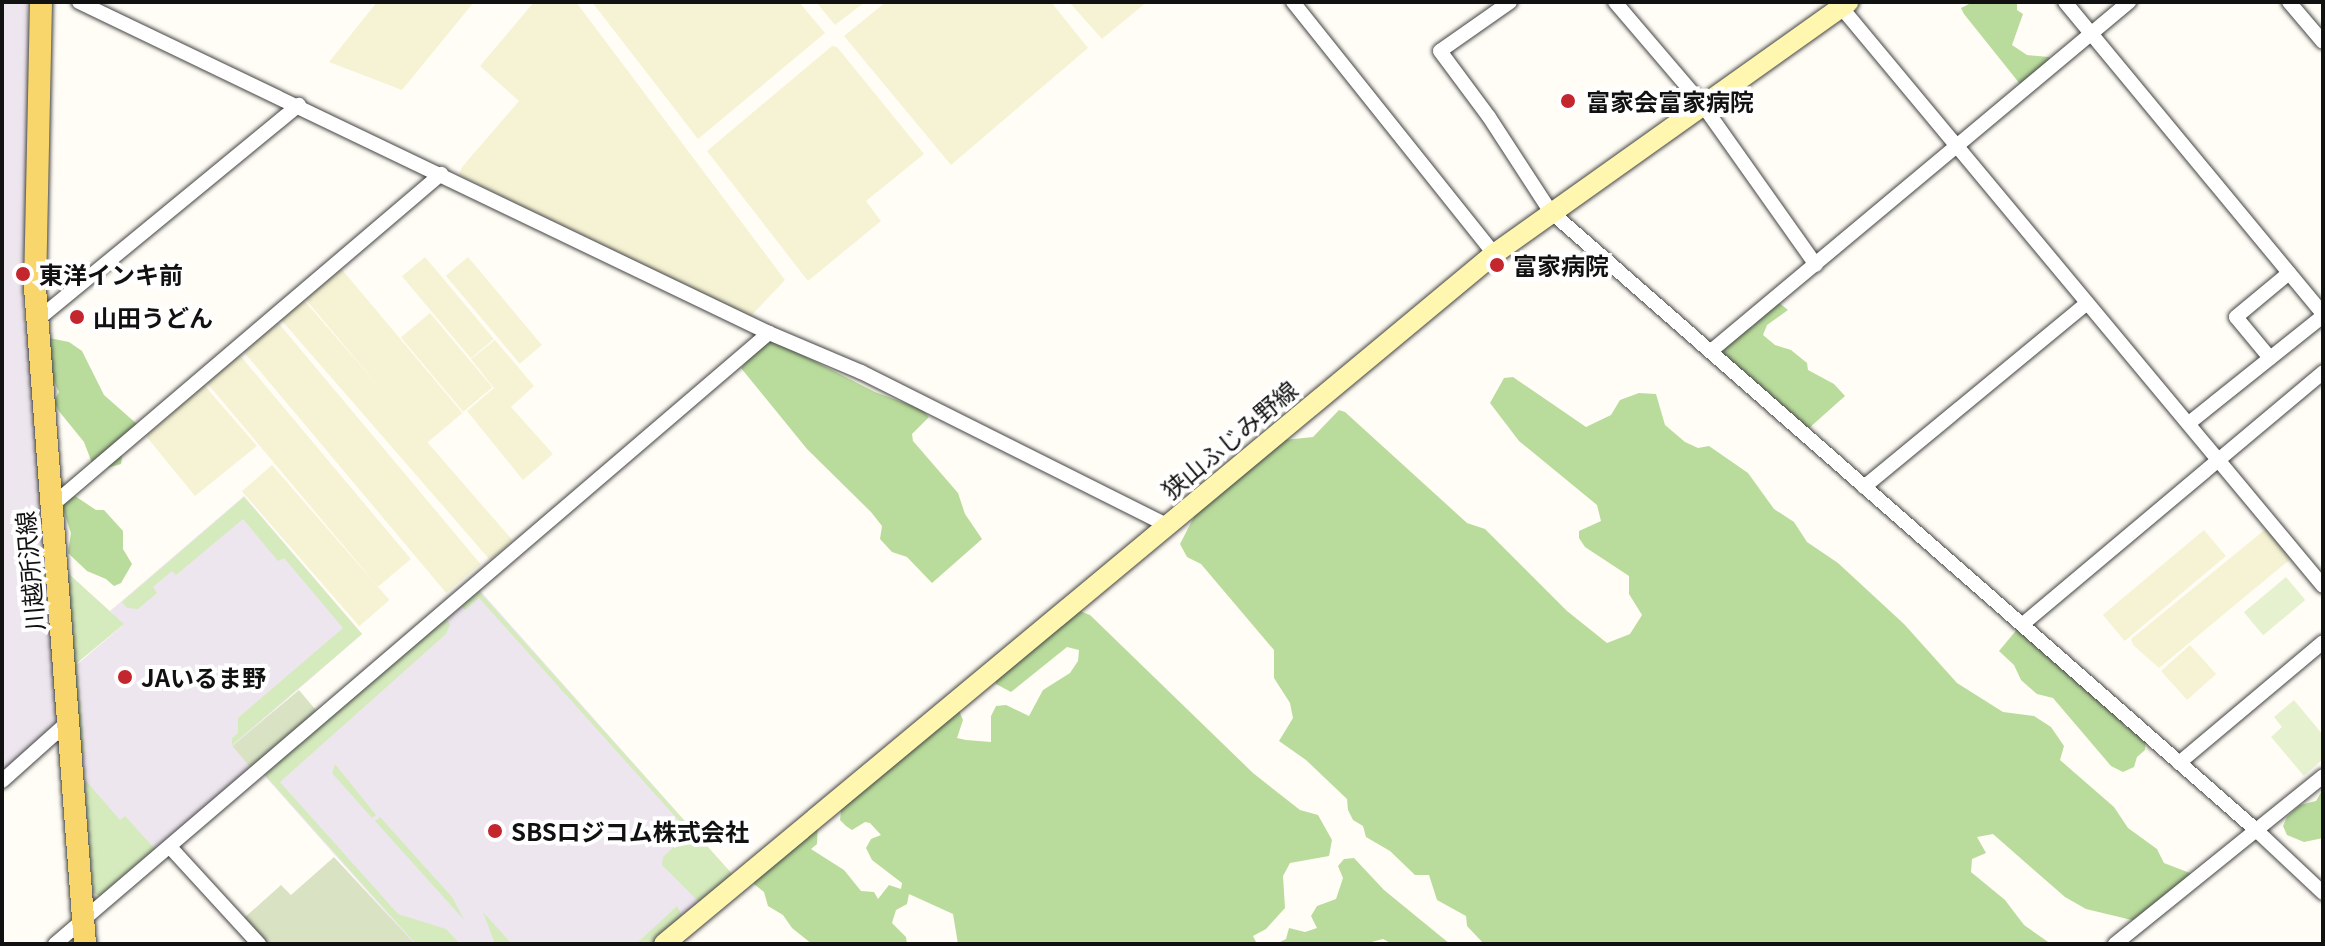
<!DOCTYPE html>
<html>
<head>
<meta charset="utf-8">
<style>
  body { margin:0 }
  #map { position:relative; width:2325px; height:946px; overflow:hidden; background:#fffdf5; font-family:Georgia,"Noto Sans JP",serif }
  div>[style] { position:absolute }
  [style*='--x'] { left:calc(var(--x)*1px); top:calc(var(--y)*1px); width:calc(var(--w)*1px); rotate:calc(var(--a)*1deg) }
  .industrial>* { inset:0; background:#eee6ef }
  .farmland>* { inset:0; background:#f6f3d4; transform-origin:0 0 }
  .green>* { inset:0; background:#d5ebbd }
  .forest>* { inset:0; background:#b9dc9c }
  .cemetery>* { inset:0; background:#d9e3c4; transform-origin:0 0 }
  .pitch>* { inset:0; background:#e6f2cf; transform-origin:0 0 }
  .roads { filter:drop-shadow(0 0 2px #444) drop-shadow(0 0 2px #444) }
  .street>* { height:14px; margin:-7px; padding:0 7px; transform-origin:7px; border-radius:7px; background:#fff }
  .secondary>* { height:20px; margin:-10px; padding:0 10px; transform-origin:10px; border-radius:10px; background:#fff6b0 }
  .primary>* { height:22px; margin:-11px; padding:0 11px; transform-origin:11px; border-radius:11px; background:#f9d66b }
  .dots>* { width:22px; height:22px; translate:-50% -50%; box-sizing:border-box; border:4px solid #fff; border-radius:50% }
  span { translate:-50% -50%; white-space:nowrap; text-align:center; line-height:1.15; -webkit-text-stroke:8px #fff; paint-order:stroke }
  .poi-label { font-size:24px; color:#111; font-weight:700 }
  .left { translate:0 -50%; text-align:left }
  .street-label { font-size:24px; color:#111 }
  .frame { position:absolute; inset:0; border:4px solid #111; pointer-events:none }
</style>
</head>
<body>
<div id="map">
  <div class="industrial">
    <i style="clip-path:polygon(2px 2px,27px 2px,30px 44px,23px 304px,31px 365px,59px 725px,2px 775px)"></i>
    <i style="clip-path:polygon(244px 496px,362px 634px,233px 746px,252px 769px,148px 856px,84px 782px,74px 667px,123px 625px,110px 611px)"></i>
    <i style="clip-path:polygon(477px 587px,732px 874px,653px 944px,414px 944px,263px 774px)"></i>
  </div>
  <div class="farmland">
    <i style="clip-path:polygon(377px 2px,474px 2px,402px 90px,329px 62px)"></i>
    <i style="clip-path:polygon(534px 2px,576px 2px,785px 280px,750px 317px,459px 175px,462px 167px,519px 101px,480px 66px)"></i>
    <i style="clip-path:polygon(592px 2px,799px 2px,825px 33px,698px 139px)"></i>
    <i style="clip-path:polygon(816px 2px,865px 2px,835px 25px)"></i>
    <i style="clip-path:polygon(886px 2px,1051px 2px,1088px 48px,951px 165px,844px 36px)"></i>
    <i style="clip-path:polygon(1069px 2px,1147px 2px,1102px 39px)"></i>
    <i style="clip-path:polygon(832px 46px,837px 47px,924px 154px,866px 201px,881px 221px,808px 281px,707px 151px)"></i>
    <i style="left:425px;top:257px;width:107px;height:30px;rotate:50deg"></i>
    <i style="left:468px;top:257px;width:115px;height:29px;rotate:50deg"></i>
    <i style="left:339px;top:266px;width:192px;height:47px;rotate:50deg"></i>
    <i style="left:302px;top:298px;width:321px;height:30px;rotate:49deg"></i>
    <i style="left:430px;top:313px;width:97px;height:38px;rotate:50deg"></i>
    <i style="left:275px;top:319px;width:320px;height:45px;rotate:50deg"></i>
    <i style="clip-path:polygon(495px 340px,534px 386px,511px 407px,553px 454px,523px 480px,467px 411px,494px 388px,471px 359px)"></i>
    <i style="left:238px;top:353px;width:269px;height:43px;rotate:50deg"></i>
    <i style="clip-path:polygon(200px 385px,204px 385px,257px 446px,195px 496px,146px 436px,175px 411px,173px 407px)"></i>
    <i style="left:272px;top:465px;width:179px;height:40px;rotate:49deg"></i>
    <i style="clip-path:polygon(2267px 528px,2294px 556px,2159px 668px,2133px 645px,2131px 639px)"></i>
    <i style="left:2204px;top:530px;width:34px;height:132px;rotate:50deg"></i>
    <i style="left:2190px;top:645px;width:39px;height:39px;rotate:48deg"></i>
  </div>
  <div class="green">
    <i style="clip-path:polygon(244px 497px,362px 634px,232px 745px,232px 738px,238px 733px,238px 718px,343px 628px,284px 558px,278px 561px,243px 519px,176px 575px,172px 571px,153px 587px,157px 593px,138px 609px,127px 608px,122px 602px)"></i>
    <i style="clip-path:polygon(69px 574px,124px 624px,77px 663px,85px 754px,81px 754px,66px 575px)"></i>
    <i style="clip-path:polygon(477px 589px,733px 875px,701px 904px,662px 865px,663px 857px,689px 832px,479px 598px,465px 610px,461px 606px)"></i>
    <i style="clip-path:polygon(443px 616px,450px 624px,446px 634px,280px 782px,398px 914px,446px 929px,460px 944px,416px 944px,265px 775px)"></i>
    <i style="clip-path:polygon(335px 764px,376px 815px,372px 818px,332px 773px)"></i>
    <i style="clip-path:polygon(87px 782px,120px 820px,125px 816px,155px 849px,100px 896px,93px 893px,84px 783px)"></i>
    <i style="clip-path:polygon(380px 817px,452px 897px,465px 921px,375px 821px)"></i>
    <i style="clip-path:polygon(677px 906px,683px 917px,653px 944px,636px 944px)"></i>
    <i style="clip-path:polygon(483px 912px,512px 944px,495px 944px)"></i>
  </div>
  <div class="forest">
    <i style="clip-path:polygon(1973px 2px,2017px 3px,2017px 10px,2023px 14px,2012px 45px,2027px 55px,2049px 57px,2053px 61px,2020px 84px,1964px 14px,1961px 8px)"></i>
    <i style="clip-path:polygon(1778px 302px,1788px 310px,1767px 325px,1763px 335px,1775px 345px,1791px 350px,1807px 363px,1808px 370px,1834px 384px,1845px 396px,1808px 429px,1723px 354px,1728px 342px,1745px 327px,1752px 327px)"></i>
    <i style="clip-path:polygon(49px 338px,69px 342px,82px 351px,104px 395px,138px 425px,140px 438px,123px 450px,121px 464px,103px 469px,92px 463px,84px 442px,58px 410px,54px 401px,59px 392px,51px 375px)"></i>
    <i style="clip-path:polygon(769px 338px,875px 392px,921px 409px,929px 417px,912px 434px,913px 441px,958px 493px,965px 514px,982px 539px,932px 583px,907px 557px,892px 552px,880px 539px,882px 526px,871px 512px,807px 449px,741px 368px)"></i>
    <i style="clip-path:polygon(1513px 377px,1586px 427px,1611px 415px,1620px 400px,1639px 393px,1656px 394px,1665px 425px,1685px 442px,1698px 448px,1709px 446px,1748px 473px,1774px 509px,1794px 522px,1807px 542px,1838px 563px,1904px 624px,1957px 683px,2003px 712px,2034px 716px,2051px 727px,2064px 746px,2060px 760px,2114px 807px,2128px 828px,2157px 849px,2164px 863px,2195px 875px,2136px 921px,2086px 909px,2065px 897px,1993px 834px,1977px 837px,1986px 853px,1972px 859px,1971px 872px,2005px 900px,2024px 925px,2051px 944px,1484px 944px,1467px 926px,1466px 916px,1437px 900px,1429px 875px,1415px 875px,1390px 851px,1366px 837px,1363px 826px,1353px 820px,1348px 810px,1347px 799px,1306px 760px,1279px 741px,1293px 718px,1290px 703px,1274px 678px,1274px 650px,1201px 564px,1187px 557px,1180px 544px,1199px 507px,1284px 440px,1313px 437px,1339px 410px,1345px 412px,1467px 523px,1485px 529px,1567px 611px,1607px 643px,1630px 634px,1642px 615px,1629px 594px,1629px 576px,1585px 547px,1579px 538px,1579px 531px,1601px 521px,1597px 505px,1519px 441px,1490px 403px,1504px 378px)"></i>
    <i style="clip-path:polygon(75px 496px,96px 510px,104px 510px,123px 531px,123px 549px,132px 564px,121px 583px,114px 586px,106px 579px,87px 571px,68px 553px,71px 533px,63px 509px,64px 501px)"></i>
    <i style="clip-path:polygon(1080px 611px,1090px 615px,1253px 773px,1300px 810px,1318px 815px,1332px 840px,1329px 856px,1290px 863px,1283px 876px,1285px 908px,1266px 929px,1253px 936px,1257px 944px,958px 944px,953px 914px,909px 894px,907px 904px,896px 910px,892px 923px,906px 937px,907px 944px,812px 944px,792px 928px,783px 915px,768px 906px,764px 892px,754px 884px,754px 876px,818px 820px,817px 844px,811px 849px,844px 870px,861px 891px,874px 892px,878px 899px,889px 885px,901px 889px,902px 883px,872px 860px,866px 848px,871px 839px,881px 835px,870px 823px,865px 822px,852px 830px,846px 826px,840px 820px,842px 802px,958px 708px,963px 720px,957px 738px,966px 740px,991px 742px,991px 716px,996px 706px,1006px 705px,1029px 716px,1043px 690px,1070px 673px,1078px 661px,1079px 650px,1067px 647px,1011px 692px,996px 684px,995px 677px)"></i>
    <i style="clip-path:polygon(2019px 627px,2117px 713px,2125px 727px,2132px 726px,2146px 737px,2145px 750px,2137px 757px,2134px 767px,2123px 772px,2111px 766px,2053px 698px,2037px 694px,2021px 680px,2014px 665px,1999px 651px)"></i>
    <i style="clip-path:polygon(2323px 789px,2323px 838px,2304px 842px,2287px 835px,2283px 826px,2287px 817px,2300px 805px,2316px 801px)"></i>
    <i style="clip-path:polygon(1354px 858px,1384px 890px,1450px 944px,1392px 944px,1383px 939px,1364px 944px,1276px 944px,1286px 939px,1289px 928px,1305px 932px,1317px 928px,1311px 916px,1317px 906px,1336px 899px,1343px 878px,1338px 866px,1344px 859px)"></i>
  </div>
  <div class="cemetery">
    <i style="left:299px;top:690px;width:31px;height:87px;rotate:50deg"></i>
    <i style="clip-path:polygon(334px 857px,415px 944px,266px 944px,243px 919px,281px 885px,291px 895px)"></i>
  </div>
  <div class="pitch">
    <i style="left:2286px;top:577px;width:30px;height:55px;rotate:50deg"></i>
    <i style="clip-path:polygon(2294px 700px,2323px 735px,2323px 759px,2304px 776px,2271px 737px,2282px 727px,2274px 717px)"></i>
  </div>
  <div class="roads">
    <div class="street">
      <i style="--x:79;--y:2;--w:765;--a:25.63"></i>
      <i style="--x:769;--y:333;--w:100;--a:23"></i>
      <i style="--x:861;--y:372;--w:342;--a:26.6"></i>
      <i style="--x:1293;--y:2;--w:322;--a:51.4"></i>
      <i style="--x:1510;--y:2;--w:85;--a:145"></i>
      <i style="--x:1440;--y:51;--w:82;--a:53.4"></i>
      <i style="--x:1489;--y:117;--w:112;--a:57"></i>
      <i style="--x:1550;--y:211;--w:939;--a:41.24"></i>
      <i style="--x:2256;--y:830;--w:92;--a:43.2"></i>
      <i style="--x:1615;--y:2;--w:134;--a:49.5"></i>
      <i style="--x:1702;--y:104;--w:197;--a:54.7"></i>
      <i style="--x:2065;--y:2;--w:405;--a:50.4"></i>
      <i style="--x:2289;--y:2;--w:52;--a:49.6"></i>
      <i style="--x:1841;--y:7;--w:753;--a:50.22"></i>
      <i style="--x:37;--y:320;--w:339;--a:-39.4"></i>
      <i style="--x:1711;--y:351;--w:545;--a:-39.86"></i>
      <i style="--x:2270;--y:358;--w:53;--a:-129.7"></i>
      <i style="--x:2236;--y:317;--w:69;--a:-39.7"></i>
      <i style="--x:2189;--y:423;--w:171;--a:-38.6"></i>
      <i style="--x:1864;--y:487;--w:289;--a:-39.5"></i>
      <i style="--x:50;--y:507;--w:514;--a:-40.42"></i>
      <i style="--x:2023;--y:624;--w:392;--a:-40"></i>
      <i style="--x:2179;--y:763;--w:188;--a:-40"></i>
      <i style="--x:2;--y:781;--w:89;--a:-41.8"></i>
      <i style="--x:170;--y:847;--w:132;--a:47.5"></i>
      <i style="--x:55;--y:944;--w:940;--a:-40.56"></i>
      <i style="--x:2115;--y:944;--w:267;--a:-38.9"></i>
    </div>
    <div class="secondary">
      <i style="--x:664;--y:944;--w:1079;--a:-39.74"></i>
      <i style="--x:1494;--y:254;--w:435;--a:-35.4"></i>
    </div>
    <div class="primary">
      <i style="--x:41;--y:2;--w:286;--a:91.2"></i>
      <i style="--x:35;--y:288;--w:658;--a:85.64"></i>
    </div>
  </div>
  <div class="dots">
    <i style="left:1568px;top:101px;background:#c4262e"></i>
    <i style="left:1497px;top:265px;background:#c4262e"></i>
    <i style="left:23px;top:274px;background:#c4262e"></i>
    <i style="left:77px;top:317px;background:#c4262e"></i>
    <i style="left:125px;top:677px;background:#c4262e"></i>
    <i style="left:495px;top:831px;background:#c4262e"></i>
  </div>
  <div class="poi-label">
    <span class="left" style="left:1586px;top:101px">富家会富家病院</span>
    <span class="left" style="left:1513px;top:265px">富家病院</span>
    <span class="left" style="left:39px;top:274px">東洋インキ前</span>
    <span class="left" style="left:93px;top:317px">山田うどん</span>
    <span class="left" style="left:141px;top:677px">JAいるま野</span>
    <span class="left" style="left:511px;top:831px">SBSロジコム株式会社</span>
  </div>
  <div class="street-label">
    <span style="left:1229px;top:439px;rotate:-40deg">狭山ふじみ野線</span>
    <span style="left:29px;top:571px;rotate:-95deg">川越所沢線</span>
  </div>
  <div class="frame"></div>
</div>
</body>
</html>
